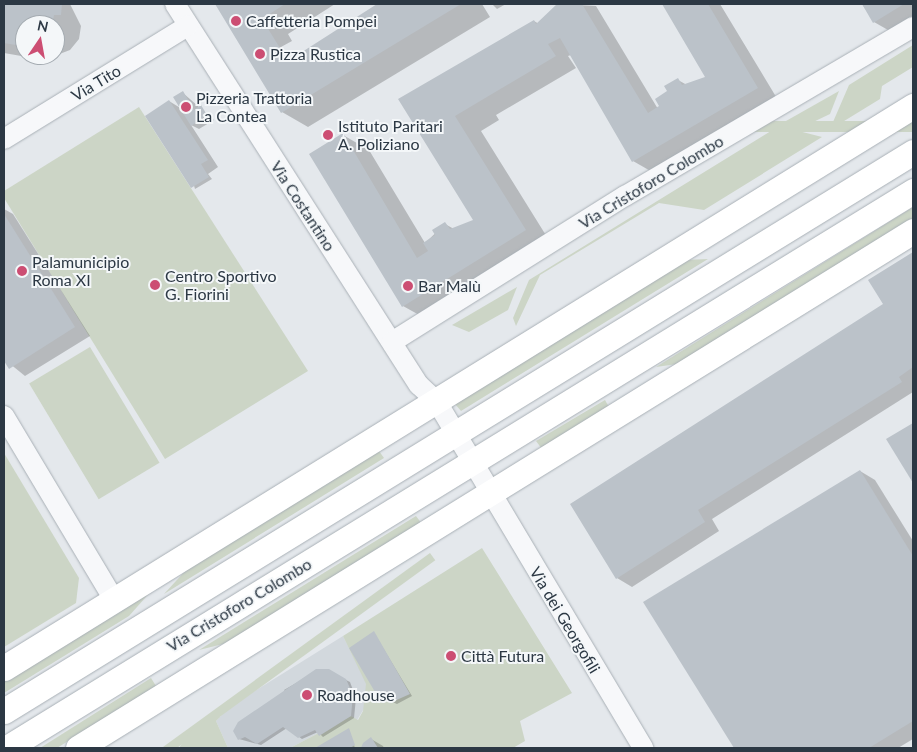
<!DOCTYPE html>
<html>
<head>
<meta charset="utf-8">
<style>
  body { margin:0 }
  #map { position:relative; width:917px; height:752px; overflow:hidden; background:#e4e8ec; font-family:Lato,sans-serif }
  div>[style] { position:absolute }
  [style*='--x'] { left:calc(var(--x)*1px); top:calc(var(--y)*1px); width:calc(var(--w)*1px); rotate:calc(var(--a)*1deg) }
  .built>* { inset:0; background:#d2d8dd }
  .green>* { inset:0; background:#ccd5c6; transform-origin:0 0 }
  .shadow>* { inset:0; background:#0003 }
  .building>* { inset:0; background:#bbc2c9 }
  .roads { filter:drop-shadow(0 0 1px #a9b0b6) drop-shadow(0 0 1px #a9b0b6) }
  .minor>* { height:20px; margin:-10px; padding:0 10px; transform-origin:10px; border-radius:10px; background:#f7f8fa }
  .major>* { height:25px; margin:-12.5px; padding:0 12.5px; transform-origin:12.5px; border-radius:12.5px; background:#fff }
  .dots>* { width:14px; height:14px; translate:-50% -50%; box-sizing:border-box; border:2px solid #f4f7f9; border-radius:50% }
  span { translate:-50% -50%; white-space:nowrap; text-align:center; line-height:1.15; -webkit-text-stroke:4px #f4f7f9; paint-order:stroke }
  .poi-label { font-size:16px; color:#2c3844 }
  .left { translate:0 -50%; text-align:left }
  .street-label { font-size:16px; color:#2c3844 }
  .frame { position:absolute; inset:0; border:5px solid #2c3844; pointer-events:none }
  .north { position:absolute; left:15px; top:15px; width:50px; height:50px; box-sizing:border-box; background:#f4f7f9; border:1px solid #a4abb1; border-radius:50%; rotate:12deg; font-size:14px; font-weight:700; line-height:20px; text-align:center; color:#2c3844 }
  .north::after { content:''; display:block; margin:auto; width:18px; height:22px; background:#cc4e73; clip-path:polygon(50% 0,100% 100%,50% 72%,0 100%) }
</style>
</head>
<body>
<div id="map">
  <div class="built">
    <i style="clip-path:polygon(343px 636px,367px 684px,365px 707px,357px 720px,351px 716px,290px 748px,228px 748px,216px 721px,229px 707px)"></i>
  </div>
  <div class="green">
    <i style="clip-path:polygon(913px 45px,913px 67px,882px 86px,880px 99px,836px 126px,833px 122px,849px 85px)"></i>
    <i style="clip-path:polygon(839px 91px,830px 114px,809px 124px,786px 121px)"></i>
    <i style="clip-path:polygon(139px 107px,308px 371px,165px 459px,4px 198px,4px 191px)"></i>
    <i style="left:913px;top:121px;width:11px;height:163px;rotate:90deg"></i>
    <i style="clip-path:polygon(779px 126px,822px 137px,704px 210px,659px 203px,540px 275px,516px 326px,513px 318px,529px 280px)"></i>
    <i style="clip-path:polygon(913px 207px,913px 218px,677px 364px,656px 367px)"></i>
    <i style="clip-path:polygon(708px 259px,461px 411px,455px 404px,684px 260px)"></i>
    <i style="clip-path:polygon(517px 287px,508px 310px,469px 332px,452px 325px)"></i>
    <i style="left:90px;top:347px;width:135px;height:71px;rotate:59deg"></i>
    <i style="clip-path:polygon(605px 400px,609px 407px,542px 449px,536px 441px)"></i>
    <i style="clip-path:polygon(379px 451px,384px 458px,164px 594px,187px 569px)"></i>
    <i style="clip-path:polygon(4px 453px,79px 578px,76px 603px,4px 647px)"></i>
    <i style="clip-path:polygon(416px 516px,422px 524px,227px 643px,199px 650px)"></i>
    <i style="clip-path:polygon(482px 548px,572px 693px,520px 721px,525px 741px,513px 748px,290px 748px,351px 716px,358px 720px,363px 711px,366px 684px,343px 636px)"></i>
    <i style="left:430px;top:553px;width:9px;height:372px;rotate:54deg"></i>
    <i style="clip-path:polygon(153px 589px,129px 616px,4px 693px,4px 681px)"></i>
    <i style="clip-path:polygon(151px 678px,156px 686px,57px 748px,40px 748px)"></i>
    <i style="clip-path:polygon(214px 715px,220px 717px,216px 721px,228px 748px,179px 748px,192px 729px)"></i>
  </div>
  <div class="shadow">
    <i style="clip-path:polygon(evenodd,4px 4px,70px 4px,81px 26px,79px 39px,70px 50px,44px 60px,4px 53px,4px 4px,25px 25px,55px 25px,55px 55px,25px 55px,25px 25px)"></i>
    <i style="clip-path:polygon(216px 4px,335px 4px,288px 34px,292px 41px,281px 47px,292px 60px,379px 4px,482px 4px,490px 17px,308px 127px,282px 112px)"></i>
    <i style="clip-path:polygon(492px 4px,506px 4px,497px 9px)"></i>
    <i style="clip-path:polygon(559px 4px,596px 6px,658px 109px,678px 80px,687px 85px,707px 78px,664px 4px,720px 4px,778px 100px,654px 173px,633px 161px,571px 55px,568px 56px,576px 68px,496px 115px,499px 120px,481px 131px,552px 245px,430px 321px,403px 306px,343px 135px,369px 150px,425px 243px,445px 224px,454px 229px,475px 221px,400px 100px,534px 21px,539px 24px)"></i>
    <i style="clip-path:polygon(862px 4px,913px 4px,913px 23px,895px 34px,874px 22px)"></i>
    <i style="clip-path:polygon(183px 93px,214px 120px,199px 129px,191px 125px,218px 167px,208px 174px,212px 179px,195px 189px,169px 101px,182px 109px)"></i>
    <i style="clip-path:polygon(4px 209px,13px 214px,90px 336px,25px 376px,4px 359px)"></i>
    <i style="clip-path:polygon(913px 254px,913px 392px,712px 519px,719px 531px,632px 587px,617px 578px,884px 305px,870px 281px)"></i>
    <i style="clip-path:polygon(913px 424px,913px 481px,888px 440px)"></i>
    <i style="clip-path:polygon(860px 471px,875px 480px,913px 541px,913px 739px,898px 748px,735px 748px,645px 603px)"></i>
    <i style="clip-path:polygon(374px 633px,412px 696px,397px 704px,383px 698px)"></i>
    <i style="clip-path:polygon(317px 671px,328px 671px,350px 682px,356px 698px,354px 718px,323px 737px,318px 732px,302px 739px,287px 728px,261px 745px,239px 739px,287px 694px,284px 690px)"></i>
    <i style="clip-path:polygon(349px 730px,355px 748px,318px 748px)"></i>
    <i style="clip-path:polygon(371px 739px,383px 746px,384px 748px,363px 748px)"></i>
  </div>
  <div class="building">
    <i style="clip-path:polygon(4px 4px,62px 4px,61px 15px,54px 15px,52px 25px,25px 25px,25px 44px,16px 45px,4px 43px)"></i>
    <i style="clip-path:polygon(215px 4px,285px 4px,262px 19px,288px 61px,377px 4px,461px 4px,281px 113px)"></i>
    <i style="clip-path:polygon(557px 4px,582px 4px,648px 113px,659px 106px,655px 99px,667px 91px,664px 86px,678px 78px,682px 85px,705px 77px,662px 4px,708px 4px,758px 88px,632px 162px,560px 38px,548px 44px,556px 56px,455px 116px,526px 230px,402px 307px,309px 154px,343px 133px,417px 258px,428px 251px,423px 243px,435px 235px,432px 230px,445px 222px,450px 229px,473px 220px,398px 99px,534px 20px,536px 24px)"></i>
    <i style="clip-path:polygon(862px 4px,904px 4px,873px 23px)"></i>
    <i style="clip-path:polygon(183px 91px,194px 110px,201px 105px,207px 115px,191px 126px,173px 97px)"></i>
    <i style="clip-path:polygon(169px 100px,208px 160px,201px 164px,209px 177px,191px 188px,145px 116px)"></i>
    <i style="clip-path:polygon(4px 214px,75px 327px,9px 369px,4px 361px)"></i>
    <i style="clip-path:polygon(913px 252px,913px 367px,899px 377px,902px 382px,698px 510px,705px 522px,616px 579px,570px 504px,883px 304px,868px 280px)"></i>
    <i style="clip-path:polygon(913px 423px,913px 483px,886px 439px)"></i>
    <i style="clip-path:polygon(860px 470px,913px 556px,913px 721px,869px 748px,734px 748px,643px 602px)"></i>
    <i style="clip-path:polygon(374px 631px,410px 694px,392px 702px,378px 697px,349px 648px)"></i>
    <i style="clip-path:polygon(316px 669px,329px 669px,346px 679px,353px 695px,351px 716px,319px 736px,315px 730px,298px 738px,283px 727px,257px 744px,245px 737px,238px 740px,233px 731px,238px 722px)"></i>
    <i style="clip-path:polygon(349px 728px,355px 745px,350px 748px,315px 748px)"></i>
    <i style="clip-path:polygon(371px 737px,378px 748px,361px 748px,363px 743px)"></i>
  </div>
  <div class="roads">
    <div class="minor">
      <i style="--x:175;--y:4;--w:452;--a:57.4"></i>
      <i style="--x:419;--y:385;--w:25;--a:43"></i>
      <i style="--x:437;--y:402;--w:403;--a:59.2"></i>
      <i style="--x:4;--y:139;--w:216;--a:-31.6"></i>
      <i style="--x:392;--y:342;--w:275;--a:-32.1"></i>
      <i style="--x:625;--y:196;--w:334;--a:-30.4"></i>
      <i style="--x:4;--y:416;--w:214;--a:59.1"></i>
    </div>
    <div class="major">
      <i style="--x:4;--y:668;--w:1069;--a:-31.73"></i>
      <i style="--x:4;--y:711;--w:1067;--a:-31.59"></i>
      <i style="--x:7;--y:748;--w:1064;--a:-31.58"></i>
      <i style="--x:78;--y:748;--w:982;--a:-31.76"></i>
    </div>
  </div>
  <div class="dots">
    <i style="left:236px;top:21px;background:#cc4e73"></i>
    <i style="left:260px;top:54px;background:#cc4e73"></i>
    <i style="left:186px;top:107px;background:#cc4e73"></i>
    <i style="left:328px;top:135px;background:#cc4e73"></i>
    <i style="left:22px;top:271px;background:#cc4e73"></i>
    <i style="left:155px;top:285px;background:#cc4e73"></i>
    <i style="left:408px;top:286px;background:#cc4e73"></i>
    <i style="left:451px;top:656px;background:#cc4e73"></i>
    <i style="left:307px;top:695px;background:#cc4e73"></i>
  </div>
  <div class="poi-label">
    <span class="left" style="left:246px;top:21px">Caffetteria Pompei</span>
    <span class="left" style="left:270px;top:54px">Pizza Rustica</span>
    <span class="left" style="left:196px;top:107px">Pizzeria Trattoria<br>La Contea</span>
    <span class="left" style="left:338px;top:135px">Istituto Paritari<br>A. Poliziano</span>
    <span class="left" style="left:32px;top:271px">Palamunicipio<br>Roma XI</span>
    <span class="left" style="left:165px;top:285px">Centro Sportivo<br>G. Fiorini</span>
    <span class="left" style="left:418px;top:286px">Bar Malù</span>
    <span class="left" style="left:461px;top:656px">Città Futura</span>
    <span class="left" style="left:317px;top:695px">Roadhouse</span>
  </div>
  <div class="street-label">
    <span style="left:96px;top:83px;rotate:-31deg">Via Tito</span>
    <span style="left:651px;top:182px;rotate:-31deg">Via Cristoforo Colombo</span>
    <span style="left:303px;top:206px;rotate:57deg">Via Costantino</span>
    <span style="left:239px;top:605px;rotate:-31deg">Via Cristoforo Colombo</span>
    <span style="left:565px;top:620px;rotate:59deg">Via dei Georgofili</span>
  </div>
  <div class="frame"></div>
  <div class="north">N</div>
</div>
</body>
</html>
